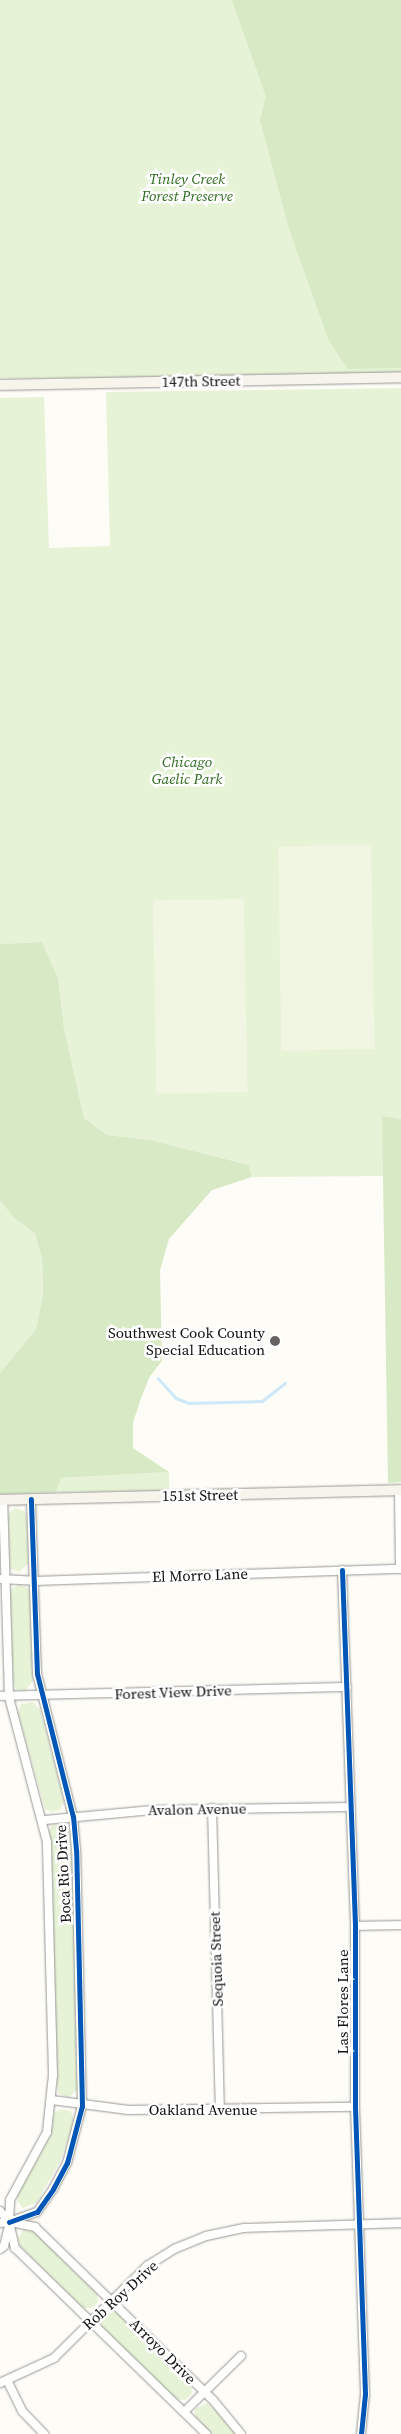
<!DOCTYPE html>
<html>
<head>
<meta charset="utf-8">
<style>
  body { margin:0 }
  #map { position:relative; width:401px; height:2434px; overflow:hidden; background:#fdfcf7; font-family:"Source Serif 4",serif }
  div>[style] { position:absolute }
  [style*='--x'] { left:calc(var(--x)*1px); top:calc(var(--y)*1px); width:calc(var(--w)*1px); rotate:calc(var(--a)*1deg) }
  .green>* { inset:0; background:#e7f3d7; transform-origin:0 0 }
  .forest>* { inset:0; background:#d8eac5 }
  .pitch>* { inset:0; background:#f0f6e1; transform-origin:0 0 }
  .stream>* { height:2.5px; margin:-1.25px; padding:0 1.25px; transform-origin:1.25px; border-radius:1.25px; background:#cde8f7 }
  .roads { filter:drop-shadow(0 0 1px #979795) drop-shadow(0 0 1px #979795) }
  .street>* { height:8px; margin:-4px; padding:0 4px; transform-origin:4px; border-radius:4px; background:#fffffe }
  .secondary>* { height:10px; margin:-5px; padding:0 5px; transform-origin:5px; border-radius:5px; background:#f6f4eb }
  .cycleway>* { height:5px; margin:-2.5px; padding:0 2.5px; transform-origin:2.5px; border-radius:2.5px; background:#0057b8 }
  .dots>* { width:14px; height:14px; translate:-50% -50%; box-sizing:border-box; border:2px solid #fff; border-radius:50% }
  span { translate:-50% -50%; white-space:nowrap; text-align:center; line-height:1.15; -webkit-text-stroke:5px #fff; paint-order:stroke }
  .park-label { font-size:15px; color:#2f6b1f; font-style:italic }
  .street-label { font-size:15px; color:#111 }
  .poi-label { font-size:15px; color:#111 }
  .right { translate:-100% -50%; text-align:right }
</style>
</head>
<body>
<div id="map">
  <div class="green">
    <i style="left:0;top:0;width:401px;height:378px"></i>
    <i style="clip-path:polygon(401px 388px,401px 1119px,382px 1117px,386px 1176px,252px 1177px,249px 1165px,150px 1140px,107px 1135px,84px 1118px,64px 1028px,58px 978px,42px 942px,0 944px,0 398px,44px 397px,49px 548px,110px 546px,106px 392px)"></i>
    <i style="clip-path:polygon(0 1200px,13px 1217px,35px 1234px,42px 1258px,43px 1294px,36px 1329px,0 1373px)"></i>
    <i style="clip-path:polygon(169px 1472px,169px 1491px,56px 1492px,61px 1478px)"></i>
    <i style="clip-path:polygon(15px 1508px,24px 1511px,28px 1520px,29px 1563px,19px 1572px,9px 1568px,6px 1515px)"></i>
    <i style="clip-path:polygon(19px 1584px,28px 1588px,30px 1594px,33px 1681px,25px 1691px,16px 1689px,12px 1680px,8px 1592px)"></i>
    <i style="clip-path:polygon(33px 1702px,40px 1710px,64px 1802px,60px 1810px,51px 1812px,45px 1809px,18px 1713px,21px 1704px)"></i>
    <i style="clip-path:polygon(62px 1823px,69px 1831px,73px 1868px,77px 2090px,69px 2097px,59px 2094px,57px 2087px,48px 1833px,52px 1825px)"></i>
    <i style="clip-path:polygon(61px 2109px,71px 2111px,74px 2121px,60px 2162px,36px 2203px,23px 2208px,18px 2202px,17px 2193px,44px 2148px,54px 2113px)"></i>
    <i style="clip-path:polygon(24px 2229px,38px 2233px,97px 2293px,98px 2302px,92px 2308px,83px 2308px,20px 2246px,18px 2238px)"></i>
    <i style="clip-path:polygon(109px 2310px,117px 2312px,191px 2386px,192px 2393px,185px 2400px,176px 2399px,102px 2327px,101px 2316px)"></i>
    <i style="clip-path:polygon(207px 2403px,214px 2409px,236px 2434px,211px 2434px,195px 2417px,195px 2409px)"></i>
  </div>
  <div class="forest">
    <i style="clip-path:polygon(232px 0,401px 0,401px 368px,348px 369px,329px 341px,289px 229px,260px 120px,266px 97px)"></i>
    <i style="clip-path:polygon(42px 942px,58px 978px,64px 1028px,84px 1118px,107px 1135px,150px 1140px,249px 1165px,252px 1177px,212px 1190px,169px 1239px,160px 1270px,162px 1361px,150px 1376px,141px 1398px,133px 1423px,133px 1448px,169px 1472px,61px 1478px,56px 1492px,0 1494px,0 1373px,36px 1329px,43px 1294px,42px 1258px,35px 1234px,13px 1217px,0 1200px,0 944px)"></i>
    <i style="clip-path:polygon(382px 1116px,401px 1119px,401px 1482px,388px 1483px)"></i>
  </div>
  <div class="pitch">
    <i style="left:371px;top:845px;width:204px;height:93px;rotate:89deg"></i>
    <i style="left:244px;top:899px;width:193px;height:91px;rotate:89deg"></i>
  </div>
  <div class="stream">
    <i style="--x:158;--y:1378;--w:27;--a:48"></i>
    <i style="--x:176;--y:1398;--w:14;--a:21"></i>
    <i style="--x:189;--y:1403;--w:73;--a:-1.6"></i>
    <i style="--x:262;--y:1401;--w:29;--a:-38"></i>
  </div>
  <div class="roads">
    <div class="street">
      <i style="--x:399;--y:1490;--w:79;--a:89.3"></i>
      <i style="--x:342;--y:1570;--w:356;--a:87.9"></i>
      <i style="--x:355;--y:1926;--w:181;--a:90"></i>
      <i style="--x:355;--y:2107;--w:287;--a:88"></i>
      <i style="--x:365;--y:2394;--w:40;--a:95.7"></i>
      <i style="--x:1;--y:1579;--w:33;--a:3"></i>
      <i style="--x:34;--y:1581;--w:367;--a:-1.9"></i>
      <i style="--x:0;--y:1696;--w:347;--a:-1.5"></i>
      <i style="--x:212;--y:1808;--w:302;--a:88.5"></i>
      <i style="--x:45;--y:1820;--w:108;--a:-5.3"></i>
      <i style="--x:153;--y:1810;--w:197;--a:-0.9"></i>
      <i style="--x:355;--y:1926;--w:46;--a:-1.2"></i>
      <i style="--x:52;--y:2100;--w:77;--a:7.5"></i>
      <i style="--x:128;--y:2110;--w:227;--a:-0.8"></i>
      <i style="--x:0;--y:2211;--w:14;--a:51"></i>
      <i style="--x:9;--y:2222;--w:27;--a:77"></i>
      <i style="--x:15;--y:2248;--w:267;--a:44.2"></i>
      <i style="--x:9;--y:2222;--w:30;--a:-20"></i>
      <i style="--x:37;--y:2212;--w:28;--a:-55"></i>
      <i style="--x:53;--y:2189;--w:30;--a:-62"></i>
      <i style="--x:67;--y:2163;--w:59;--a:-75.3"></i>
      <i style="--x:82;--y:2106;--w:256;--a:-91.3"></i>
      <i style="--x:76;--y:1850;--w:33;--a:-95"></i>
      <i style="--x:73;--y:1817;--w:147;--a:-104.1"></i>
      <i style="--x:37;--y:1674;--w:175;--a:-92"></i>
      <i style="--x:11;--y:2222;--w:25;--a:12"></i>
      <i style="--x:35;--y:2227;--w:248;--a:44.2"></i>
      <i style="--x:213;--y:2400;--w:44;--a:50.5"></i>
      <i style="--x:0;--y:2223;--w:9;--a:-6"></i>
      <i style="--x:9;--y:2222;--w:22;--a:-87"></i>
      <i style="--x:10;--y:2200;--w:77;--a:-61.4"></i>
      <i style="--x:47;--y:2132;--w:57;--a:-84"></i>
      <i style="--x:53;--y:2075;--w:233;--a:-91.5"></i>
      <i style="--x:47;--y:1842;--w:150;--a:-104.7"></i>
      <i style="--x:9;--y:1697;--w:197;--a:-91.7"></i>
      <i style="--x:0;--y:2249;--w:5;--a:-37"></i>
      <i style="--x:4;--y:2246;--w:21;--a:-76"></i>
      <i style="--x:7;--y:2380;--w:34;--a:64"></i>
      <i style="--x:22;--y:2411;--w:32;--a:46"></i>
      <i style="--x:0;--y:2383;--w:60;--a:-24.8"></i>
      <i style="--x:54;--y:2358;--w:131;--a:-44.7"></i>
      <i style="--x:147;--y:2266;--w:32;--a:-32"></i>
      <i style="--x:174;--y:2249;--w:35;--a:-22"></i>
      <i style="--x:206;--y:2236;--w:39;--a:-12"></i>
      <i style="--x:244;--y:2228;--w:157;--a:-1.8"></i>
      <i style="--x:184;--y:2412;--w:80;--a:-44.5"></i>
    </div>
    <div class="secondary">
      <i style="--x:0;--y:385;--w:401;--a:-1.1"></i>
      <i style="--x:0;--y:1500;--w:401;--a:-1.4"></i>
    </div>
  </div>
  <div class="cycleway">
    <i style="--x:342;--y:1570;--w:356;--a:87.9"></i>
    <i style="--x:355;--y:1926;--w:181;--a:90"></i>
    <i style="--x:355;--y:2107;--w:287;--a:88"></i>
    <i style="--x:365;--y:2394;--w:40;--a:95.7"></i>
    <i style="--x:9;--y:2222;--w:30;--a:-20"></i>
    <i style="--x:37;--y:2212;--w:28;--a:-55"></i>
    <i style="--x:53;--y:2189;--w:30;--a:-62"></i>
    <i style="--x:67;--y:2163;--w:59;--a:-75.3"></i>
    <i style="--x:82;--y:2106;--w:256;--a:-91.3"></i>
    <i style="--x:76;--y:1850;--w:33;--a:-95"></i>
    <i style="--x:73;--y:1817;--w:147;--a:-104.1"></i>
    <i style="--x:37;--y:1674;--w:175;--a:-92"></i>
  </div>
  <div class="dots">
    <i style="left:275px;top:1341px;background:#646362"></i>
  </div>
  <div class="park-label">
    <span style="left:187px;top:187px">Tinley Creek<br>Forest Preserve</span>
    <span style="left:187px;top:770px">Chicago<br>Gaelic Park</span>
  </div>
  <div class="street-label">
    <span style="left:201px;top:381px;rotate:-1deg">147th Street</span>
    <span style="left:200px;top:1495px;rotate:-1deg">151st Street</span>
    <span style="left:200px;top:1575px;rotate:-2deg">El Morro Lane</span>
    <span style="left:173px;top:1692px;rotate:-2deg">Forest View Drive</span>
    <span style="left:197px;top:1809px;rotate:-1deg">Avalon Avenue</span>
    <span style="left:63px;top:1874px;rotate:-93deg">Boca Rio Drive</span>
    <span style="left:216px;top:1959px;rotate:-92deg">Sequoia Street</span>
    <span style="left:343px;top:2002px;rotate:-90deg">Las Flores Lane</span>
    <span style="left:203px;top:2110px">Oakland Avenue</span>
    <span style="left:120px;top:2295px;rotate:-42deg">Rob Roy Drive</span>
    <span style="left:163px;top:2351px;rotate:45deg">Arroyo Drive</span>
  </div>
  <div class="poi-label">
    <span class="right" style="left:265px;top:1341px">Southwest Cook County<br>Special Education</span>
  </div>
</div>
</body>
</html>
